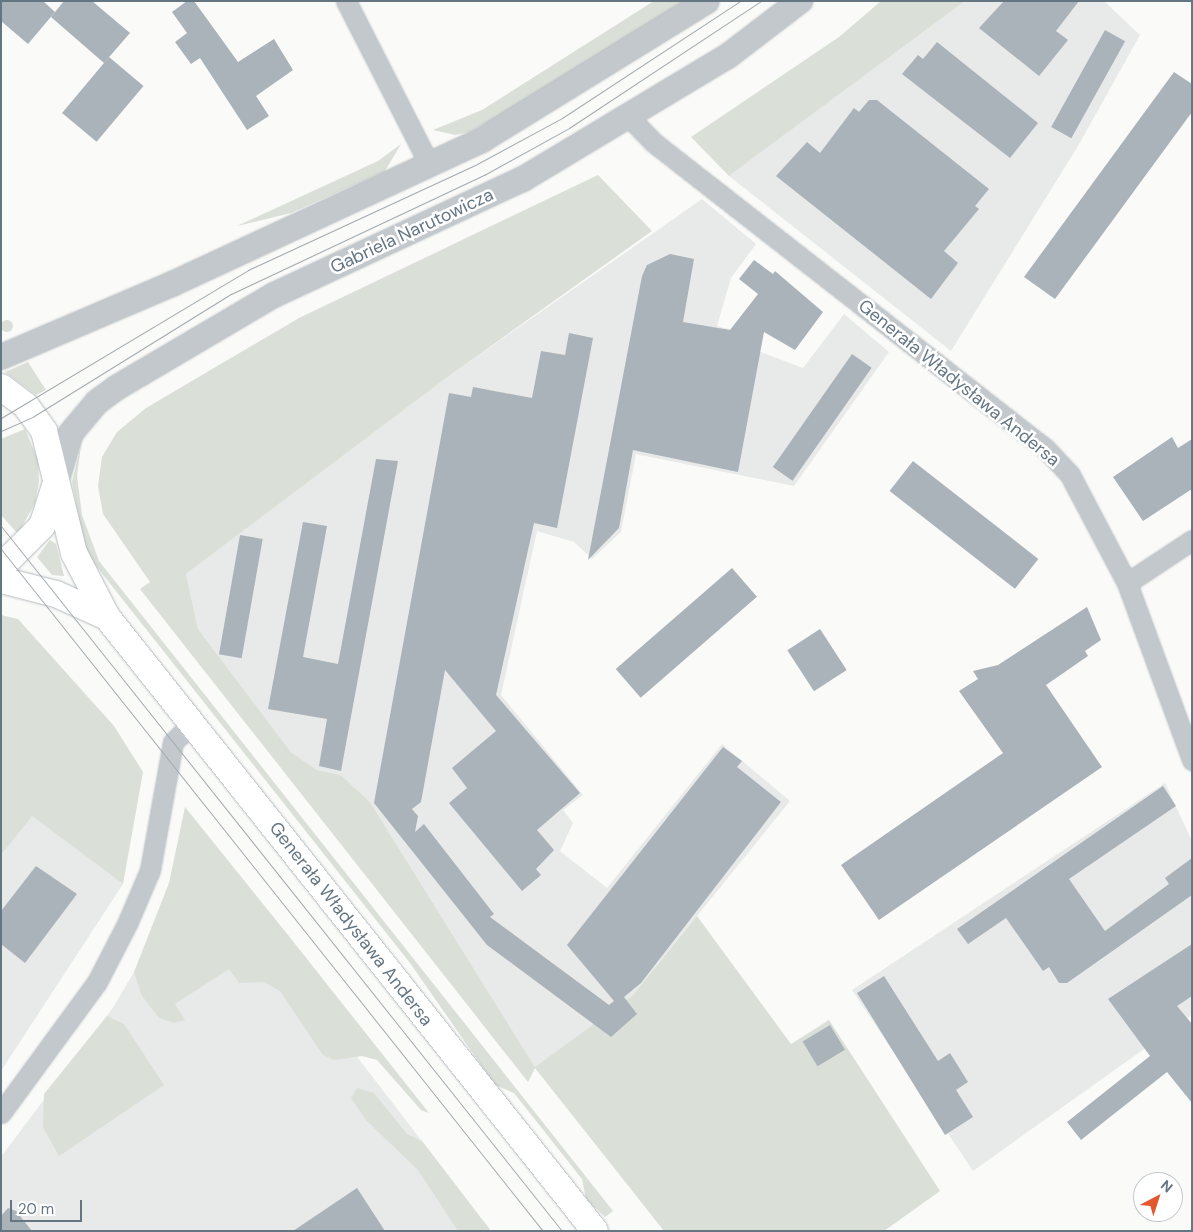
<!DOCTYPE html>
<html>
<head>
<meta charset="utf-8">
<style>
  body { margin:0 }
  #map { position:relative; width:1193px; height:1232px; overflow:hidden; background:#fafaf8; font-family:"DM Sans",sans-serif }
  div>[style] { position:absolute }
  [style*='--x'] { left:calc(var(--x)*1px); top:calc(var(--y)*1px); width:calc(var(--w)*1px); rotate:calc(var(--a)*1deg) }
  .built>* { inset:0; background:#e8e9e9 }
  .green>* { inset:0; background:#dadfd7 }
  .round { border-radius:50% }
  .building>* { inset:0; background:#aab3b9; transform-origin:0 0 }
  .roads { filter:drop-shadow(0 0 1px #b3babf) drop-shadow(0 0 1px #b3babf) }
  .minor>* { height:19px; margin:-9.5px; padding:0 9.5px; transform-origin:9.5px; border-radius:9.5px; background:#c3c8cc }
  .tertiary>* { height:24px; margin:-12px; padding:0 12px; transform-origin:12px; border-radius:12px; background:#c3c8cc }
  .secondary>* { height:26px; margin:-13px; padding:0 13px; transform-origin:13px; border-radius:13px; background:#fff }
  .tram>* { height:1px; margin:-0.5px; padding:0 0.5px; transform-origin:0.5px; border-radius:0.5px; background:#a2aab0 }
  span { translate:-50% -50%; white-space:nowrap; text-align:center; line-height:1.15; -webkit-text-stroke:5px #fff; paint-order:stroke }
  .street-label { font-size:18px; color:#657683 }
  .frame { position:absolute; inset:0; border:2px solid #657683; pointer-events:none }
  .north { position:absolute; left:1133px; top:1172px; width:50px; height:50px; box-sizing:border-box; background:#fff; border:1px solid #c1c8cd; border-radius:50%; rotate:40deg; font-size:14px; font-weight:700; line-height:20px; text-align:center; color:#657683 }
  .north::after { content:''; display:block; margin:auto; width:18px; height:22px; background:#e4572e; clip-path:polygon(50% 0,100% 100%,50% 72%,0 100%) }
  .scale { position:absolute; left:10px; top:1200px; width:72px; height:22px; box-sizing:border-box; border:2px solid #657683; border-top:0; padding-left:6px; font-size:15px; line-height:18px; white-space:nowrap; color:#657683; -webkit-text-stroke:4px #fff; paint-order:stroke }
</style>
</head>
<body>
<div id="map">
  <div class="built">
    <i style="clip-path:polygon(965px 1px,1104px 1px,1140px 35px,1078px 146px,951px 351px,729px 176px)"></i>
    <i style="clip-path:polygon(702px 199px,756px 244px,731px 278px,717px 326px,741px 332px,740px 344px,803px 368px,844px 314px,889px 352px,794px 486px,636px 454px,621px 532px,592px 559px,574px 542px,537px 531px,501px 695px,583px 795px,563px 810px,573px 823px,560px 851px,607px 888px,722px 744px,790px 801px,633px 995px,535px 1067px,370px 802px,341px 775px,317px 770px,291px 752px,198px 629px,186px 574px,449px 376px)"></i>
    <i style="clip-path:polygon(1165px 783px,1192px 841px,1192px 1015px,973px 1171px,852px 990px)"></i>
    <i style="clip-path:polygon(31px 815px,123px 884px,1px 1071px,1px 855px)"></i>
    <i style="clip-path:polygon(197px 839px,348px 1045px,491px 1231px,1px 1231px,1px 1157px,112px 1009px,168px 915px)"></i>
  </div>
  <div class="green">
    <i style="clip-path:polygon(654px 1px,683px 1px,565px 79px,469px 132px,455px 135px,433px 130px,482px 110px)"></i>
    <i style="clip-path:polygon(881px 1px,965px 1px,729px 176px,691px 137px,839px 37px)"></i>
    <i style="clip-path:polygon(401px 144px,385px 171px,291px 213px,237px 226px,378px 161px)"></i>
    <i style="clip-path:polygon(598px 175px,652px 231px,449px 376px,186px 574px,198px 629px,291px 752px,317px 770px,341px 775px,370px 802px,535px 1067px,633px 995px,697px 916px,791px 1044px,829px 1020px,940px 1191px,884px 1231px,664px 1231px,535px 1068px,528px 1082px,140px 589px,150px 582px,103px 514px,98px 486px,102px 457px,117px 432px,146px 408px,299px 318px)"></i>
    <i class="round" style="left:1px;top:320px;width:12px;height:12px"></i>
    <i style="clip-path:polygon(28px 362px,46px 390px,36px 395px,5px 372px)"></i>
    <i style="clip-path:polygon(25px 429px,38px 460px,39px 482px,35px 503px,18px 534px,1px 515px,1px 439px)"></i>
    <i style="clip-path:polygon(81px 445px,77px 476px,82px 515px,99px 561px,613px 1211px,605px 1217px,586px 1199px,582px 1179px,514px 1093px,495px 1085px,410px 963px,93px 562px,84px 543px,72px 482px)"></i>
    <i style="clip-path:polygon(50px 540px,56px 544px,64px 576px,52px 575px,37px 557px)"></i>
    <i style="clip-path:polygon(1px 615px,18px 619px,114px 726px,143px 772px,123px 884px,32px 816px,1px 855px)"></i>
    <i style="clip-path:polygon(185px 807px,288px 935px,429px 1113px,421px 1110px,377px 1060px,362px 1056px,334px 1060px,323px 1055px,280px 991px,264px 982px,239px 983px,229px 969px,175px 1004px,185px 1020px,174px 1023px,159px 1018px,142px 996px,134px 972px,169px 883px)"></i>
    <i style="clip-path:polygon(107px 1016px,124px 1024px,164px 1085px,59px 1156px,43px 1127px,44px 1094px)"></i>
    <i style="clip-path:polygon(357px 1088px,374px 1093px,407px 1134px,422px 1141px,491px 1231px,458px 1231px,418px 1170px,366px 1120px,351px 1098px)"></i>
  </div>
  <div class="building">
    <i style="clip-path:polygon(1px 1px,43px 1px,55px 12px,28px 44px,1px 21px)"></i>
    <i style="clip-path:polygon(64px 1px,92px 1px,130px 33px,104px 63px,51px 17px)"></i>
    <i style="clip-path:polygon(187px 1px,194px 1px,238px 62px,274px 39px,293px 70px,256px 96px,269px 116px,247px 130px,200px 58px,191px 64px,175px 42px,187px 33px,172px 12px)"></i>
    <i style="clip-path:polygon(1004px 1px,1079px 1px,1056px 31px,1068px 40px,1039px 76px,979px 28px)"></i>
    <i style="left:1105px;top:30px;width:23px;height:111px;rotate:29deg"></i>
    <i style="clip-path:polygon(937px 42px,1038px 123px,1010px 158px,902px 74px,918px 55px,923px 59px)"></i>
    <i style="left:109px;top:57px;width:45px;height:73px;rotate:40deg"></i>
    <i style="clip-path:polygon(1174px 72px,1192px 84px,1192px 112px,1055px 299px,1024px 277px)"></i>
    <i style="clip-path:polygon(869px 100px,877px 100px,989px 189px,975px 206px,979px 209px,944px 251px,958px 263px,931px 299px,776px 176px,807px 142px,820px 153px,854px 108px,859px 112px)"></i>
    <i style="clip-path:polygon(670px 254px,694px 259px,683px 322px,730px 330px,758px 294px,739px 279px,754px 260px,773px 274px,775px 271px,823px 312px,795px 350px,764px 332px,738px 472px,633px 450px,619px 528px,588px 560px,642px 276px,647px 265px)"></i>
    <i style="clip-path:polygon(569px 333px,593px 338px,557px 528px,534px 523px,496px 695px,580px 793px,537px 830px,554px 850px,536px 869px,541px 875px,522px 891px,449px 803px,467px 788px,452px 768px,496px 731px,445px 670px,421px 802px,412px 809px,418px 816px,415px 832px,424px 824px,494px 914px,490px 917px,609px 1005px,614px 1001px,567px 945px,723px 747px,742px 761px,737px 767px,781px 802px,641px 983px,624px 997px,637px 1014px,611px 1037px,487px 945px,374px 803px,449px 393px,471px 397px,473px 387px,532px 398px,541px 351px,565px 355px)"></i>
    <i style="left:852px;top:354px;width:24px;height:138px;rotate:35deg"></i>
    <i style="clip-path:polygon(1172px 437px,1178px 448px,1192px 439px,1192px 489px,1143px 521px,1113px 477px)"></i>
    <i style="clip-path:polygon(376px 459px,398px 461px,341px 771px,319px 766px,327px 719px,268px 709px,303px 522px,327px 526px,303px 657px,338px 664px)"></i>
    <i style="left:913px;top:461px;width:159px;height:38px;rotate:38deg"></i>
    <i style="left:240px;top:535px;width:23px;height:121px;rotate:10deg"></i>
    <i style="left:732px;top:568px;width:38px;height:154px;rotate:49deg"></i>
    <i style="clip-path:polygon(1087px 607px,1101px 640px,1085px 651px,1088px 656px,1046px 685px,1102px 767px,879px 920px,841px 865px,1003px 753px,959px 691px,978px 679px,973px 671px,998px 665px)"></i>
    <i style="left:820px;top:629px;width:49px;height:39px;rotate:57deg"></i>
    <i style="clip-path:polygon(1163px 786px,1176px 806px,1069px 879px,1105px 931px,1169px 884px,1165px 878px,1192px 858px,1192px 895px,1067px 983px,1059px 983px,1049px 967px,1043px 971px,1006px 918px,968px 944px,957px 929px)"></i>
    <i style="clip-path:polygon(36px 866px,77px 894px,25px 963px,1px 944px,1px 911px)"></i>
    <i style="clip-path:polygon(1192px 944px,1192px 996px,1177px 1006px,1192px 1024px,1192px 1103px,1167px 1072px,1081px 1140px,1067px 1122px,1150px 1056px,1108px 999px)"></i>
    <i style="clip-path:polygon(884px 976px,938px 1061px,950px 1053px,968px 1082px,956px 1090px,973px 1117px,945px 1135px,857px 993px)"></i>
    <i style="left:830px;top:1025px;width:29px;height:32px;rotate:59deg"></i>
    <i style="clip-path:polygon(357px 1188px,385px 1231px,293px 1231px)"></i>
    <i style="clip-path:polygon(8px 1208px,16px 1211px,32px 1231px,1px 1231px,1px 1216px)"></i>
  </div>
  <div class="roads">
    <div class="minor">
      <i style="--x:346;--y:1;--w:183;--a:63"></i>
      <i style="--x:629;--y:117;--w:35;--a:46"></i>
      <i style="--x:653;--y:142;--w:497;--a:38"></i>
      <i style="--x:1045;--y:448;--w:37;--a:47"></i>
      <i style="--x:1070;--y:475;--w:122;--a:62.2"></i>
      <i style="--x:1127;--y:583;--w:189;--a:69.8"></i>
      <i style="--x:1127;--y:583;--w:78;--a:-33.5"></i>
      <i style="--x:1;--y:1113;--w:162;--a:-53.8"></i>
      <i style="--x:97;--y:982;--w:65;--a:-62.7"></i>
      <i style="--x:127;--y:924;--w:59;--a:-66.9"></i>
      <i style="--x:150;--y:870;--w:130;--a:-79.8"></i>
      <i style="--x:173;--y:742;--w:29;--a:-44"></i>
    </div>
    <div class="tertiary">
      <i style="--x:1;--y:357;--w:186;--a:-23.1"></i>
      <i style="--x:172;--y:284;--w:342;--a:-24.9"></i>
      <i style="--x:482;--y:140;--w:264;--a:-31.7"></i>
      <i style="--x:56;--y:483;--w:52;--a:-73.3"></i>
      <i style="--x:71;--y:433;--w:40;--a:-50"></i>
      <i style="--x:97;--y:402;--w:24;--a:-36"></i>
      <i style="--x:116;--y:388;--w:183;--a:-30.5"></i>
      <i style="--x:274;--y:295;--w:275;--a:-25"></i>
      <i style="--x:523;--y:179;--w:239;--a:-31"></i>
      <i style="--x:728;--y:56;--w:91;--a:-37.4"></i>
    </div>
    <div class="secondary">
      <i style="--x:1;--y:387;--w:31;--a:37"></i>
      <i style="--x:26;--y:406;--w:31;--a:54"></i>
      <i style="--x:44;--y:431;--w:126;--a:76.2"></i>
      <i style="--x:74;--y:553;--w:72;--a:62.7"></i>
      <i style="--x:107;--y:617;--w:784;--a:51.52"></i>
      <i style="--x:1;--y:567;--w:58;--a:-45"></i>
      <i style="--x:42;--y:526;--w:42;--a:-72"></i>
      <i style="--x:1;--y:580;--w:57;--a:14.3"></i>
      <i style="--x:56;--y:594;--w:56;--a:24.3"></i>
    </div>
  </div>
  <div class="tram">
    <i style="--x:1;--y:418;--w:288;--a:-30.9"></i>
    <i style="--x:248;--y:270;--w:252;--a:-24.8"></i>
    <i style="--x:477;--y:164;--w:97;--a:-28.4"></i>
    <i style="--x:562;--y:118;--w:213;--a:-33.3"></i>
    <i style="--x:1;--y:431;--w:36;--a:-24"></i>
    <i style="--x:34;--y:416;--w:232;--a:-31.8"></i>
    <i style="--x:231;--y:294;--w:280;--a:-25.2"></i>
    <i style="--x:484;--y:175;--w:97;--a:-28.9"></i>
    <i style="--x:569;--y:128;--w:230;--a:-33.5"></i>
    <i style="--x:1;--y:526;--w:901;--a:51.49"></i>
    <i style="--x:1;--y:549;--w:871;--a:51.53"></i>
  </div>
  <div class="street-label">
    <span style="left:412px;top:231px;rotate:-25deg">Gabriela Narutowicza</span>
    <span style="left:959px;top:383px;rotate:39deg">Generała Władysława Andersa</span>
    <span style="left:351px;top:924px;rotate:52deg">Generała Władysława Andersa</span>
  </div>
  <div class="frame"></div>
  <div class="north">N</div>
  <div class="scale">20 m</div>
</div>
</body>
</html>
